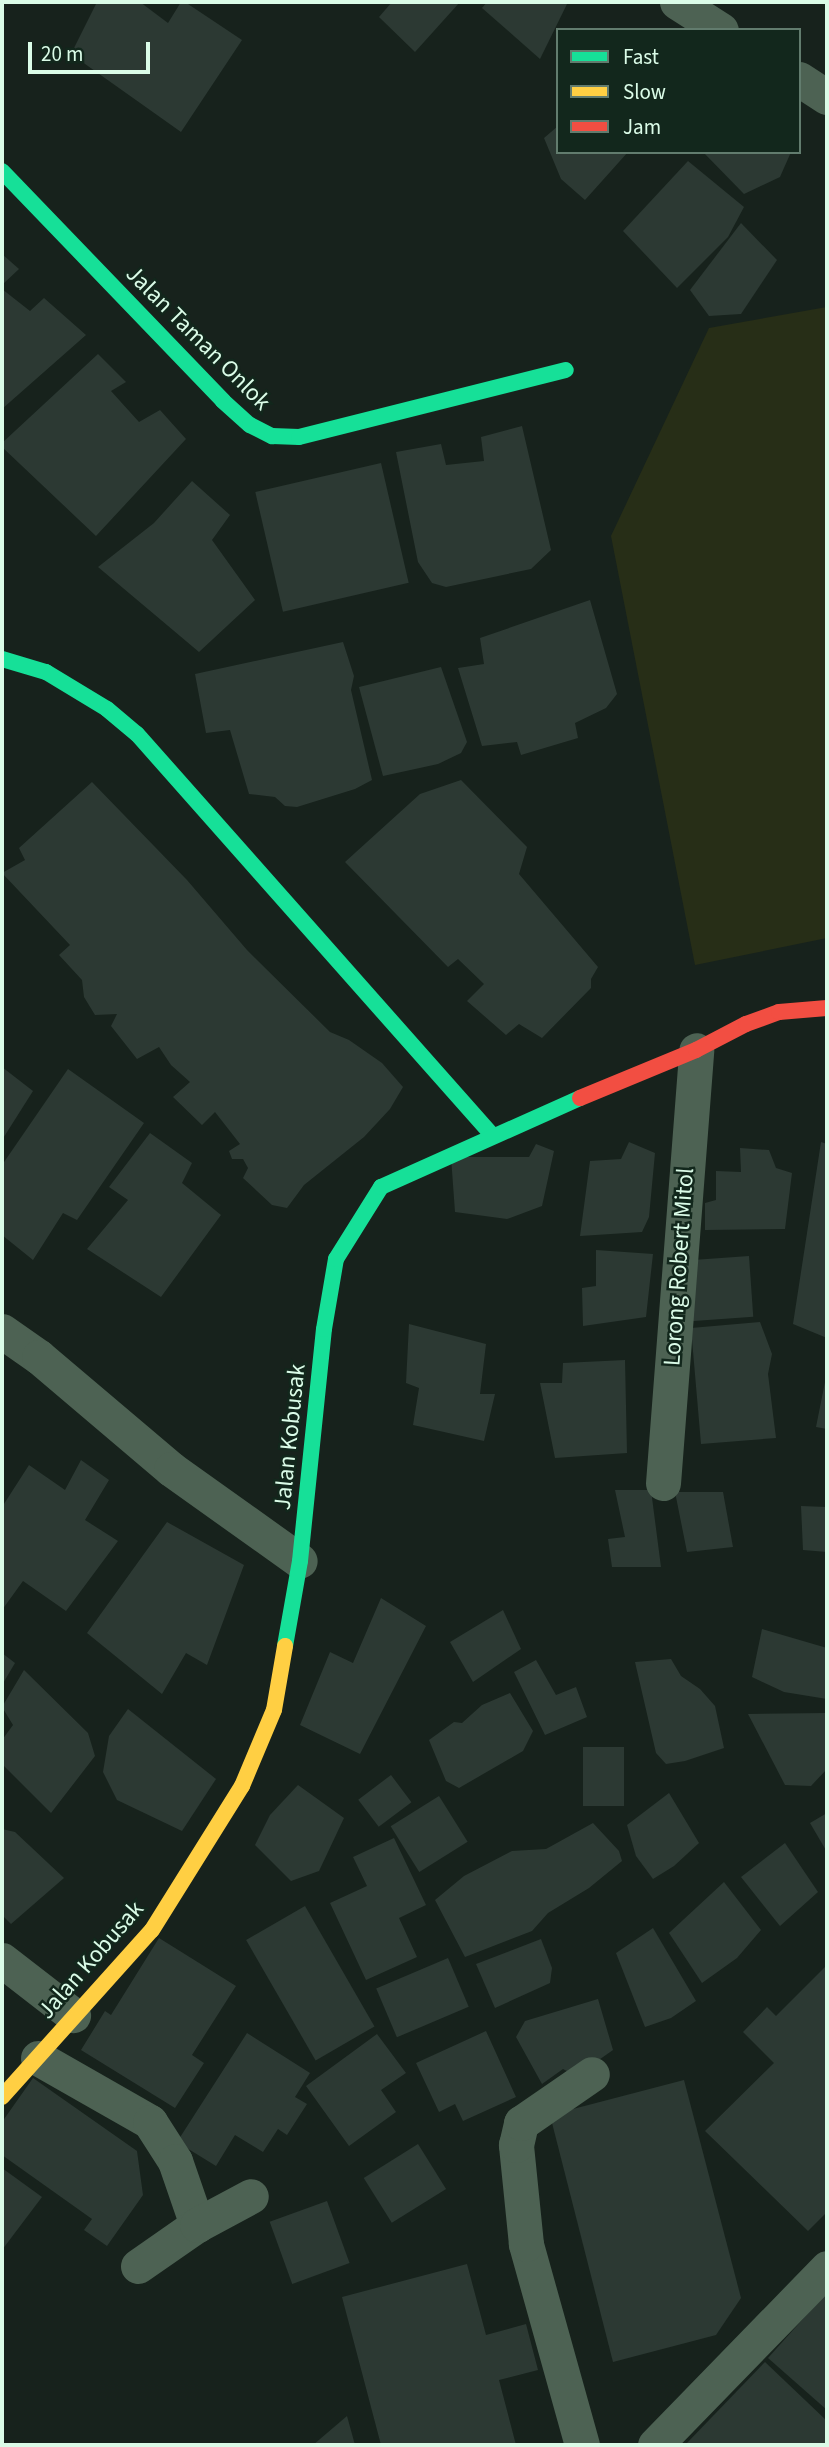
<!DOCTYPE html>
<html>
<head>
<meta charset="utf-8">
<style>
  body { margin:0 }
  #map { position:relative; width:829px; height:2447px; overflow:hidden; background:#17221c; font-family:"Source Sans 3",sans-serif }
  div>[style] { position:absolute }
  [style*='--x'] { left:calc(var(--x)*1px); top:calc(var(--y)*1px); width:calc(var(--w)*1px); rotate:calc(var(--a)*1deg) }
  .green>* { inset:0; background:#272e17 }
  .building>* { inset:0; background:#2c3933; transform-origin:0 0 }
  .street>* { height:35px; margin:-17.5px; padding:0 17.5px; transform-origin:17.5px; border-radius:17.5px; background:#4d6253 }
  .fast>* { height:16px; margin:-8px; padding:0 8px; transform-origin:8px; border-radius:8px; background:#16e098 }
  .slow>* { height:16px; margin:-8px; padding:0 8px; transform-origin:8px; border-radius:8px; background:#ffcf43 }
  .jam>* { height:16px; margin:-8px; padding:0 8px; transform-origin:8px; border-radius:8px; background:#f24e42 }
  span { translate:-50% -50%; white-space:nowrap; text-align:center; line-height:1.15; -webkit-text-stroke:5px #12271c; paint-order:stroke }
  .street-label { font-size:24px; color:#dbfce8 }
  .frame { position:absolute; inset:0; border:4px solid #dbfce8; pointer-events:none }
  .legend { position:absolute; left:556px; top:28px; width:245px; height:126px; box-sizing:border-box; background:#12271c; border:2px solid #627c6e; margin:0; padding:9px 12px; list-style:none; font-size:21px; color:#dbfce8 }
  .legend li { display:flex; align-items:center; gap:14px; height:35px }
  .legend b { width:35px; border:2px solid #627c6e }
  .scale { position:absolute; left:28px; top:42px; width:122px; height:32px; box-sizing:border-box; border:4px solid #dbfce8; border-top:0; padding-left:9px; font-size:21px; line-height:24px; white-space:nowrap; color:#dbfce8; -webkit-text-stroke:5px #12271c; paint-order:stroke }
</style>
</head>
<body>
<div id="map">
  <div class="green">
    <i style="clip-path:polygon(827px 307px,827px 938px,695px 965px,611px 536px,709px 328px)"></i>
  </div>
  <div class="building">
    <i style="clip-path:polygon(97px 2px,140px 2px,168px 23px,181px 2px,185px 2px,242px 40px,181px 132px,71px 54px)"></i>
    <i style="clip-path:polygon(392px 2px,460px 2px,415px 52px,379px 17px)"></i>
    <i style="clip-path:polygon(487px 2px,568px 2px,540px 59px,482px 8px)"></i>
    <i style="clip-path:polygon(558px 126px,558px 152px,628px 152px,585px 200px,561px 179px,544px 138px)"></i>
    <i style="clip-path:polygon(703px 152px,791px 152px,780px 177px,744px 194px)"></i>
    <i style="clip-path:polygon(688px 161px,744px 207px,728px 237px,677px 288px,623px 231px)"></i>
    <i style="clip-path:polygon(741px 223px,777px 260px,741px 314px,709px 316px,690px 290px)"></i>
    <i style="clip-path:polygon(2px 254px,19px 269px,2px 285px)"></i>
    <i style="clip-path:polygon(2px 289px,30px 311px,44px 298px,86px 335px,2px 409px)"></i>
    <i style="clip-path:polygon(98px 354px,126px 382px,111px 391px,139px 422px,160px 410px,186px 439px,96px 536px,2px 447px,2px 443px)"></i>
    <i style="clip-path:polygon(522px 426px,551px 550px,531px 569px,446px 587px,432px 583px,418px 562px,396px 452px,441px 444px,446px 465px,484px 461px,481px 437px)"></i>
    <i style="left:381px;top:463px;width:123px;height:129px;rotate:77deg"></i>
    <i style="clip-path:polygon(192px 481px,230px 515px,212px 540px,255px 600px,199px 652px,98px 567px,154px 523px)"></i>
    <i style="clip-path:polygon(590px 600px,617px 694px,606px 708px,575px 723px,578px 738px,521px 755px,517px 742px,482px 746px,458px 668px,484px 664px,480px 638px)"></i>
    <i style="clip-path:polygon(343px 642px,354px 676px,351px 690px,372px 780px,355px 789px,297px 807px,285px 806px,275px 797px,249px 794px,230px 730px,206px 733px,195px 674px)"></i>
    <i style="clip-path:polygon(441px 667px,467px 742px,461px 753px,438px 764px,383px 776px,359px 687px)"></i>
    <i style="clip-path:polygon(461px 780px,527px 847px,519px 874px,598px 967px,591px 979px,591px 988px,542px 1038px,519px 1024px,506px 1035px,467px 1001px,484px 984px,458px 959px,448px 967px,345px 862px,420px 794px)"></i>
    <i style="clip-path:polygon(92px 782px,187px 880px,247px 950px,330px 1032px,349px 1040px,382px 1063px,403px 1087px,390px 1109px,364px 1137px,304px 1185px,287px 1208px,272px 1205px,243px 1178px,248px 1168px,243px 1159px,232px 1159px,229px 1151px,240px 1144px,215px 1112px,202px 1125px,173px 1097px,190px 1082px,171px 1065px,159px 1047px,137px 1059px,111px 1026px,117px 1014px,95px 1015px,84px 997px,82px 980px,59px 955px,70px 945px,2px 873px,25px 860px,19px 848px)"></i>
    <i style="clip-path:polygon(2px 1067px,33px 1091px,2px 1140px)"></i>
    <i style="clip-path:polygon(68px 1069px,144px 1123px,77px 1220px,63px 1213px,33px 1260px,2px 1235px,2px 1165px)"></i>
    <i style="clip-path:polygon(150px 1133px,192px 1163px,182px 1183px,221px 1215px,161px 1297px,87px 1249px,128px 1200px,109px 1187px)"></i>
    <i style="clip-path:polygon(629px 1142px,655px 1153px,649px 1217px,642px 1232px,580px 1236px,590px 1161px,621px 1159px)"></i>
    <i style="clip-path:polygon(821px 1142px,827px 1144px,827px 1338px,793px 1324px)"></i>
    <i style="clip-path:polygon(536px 1144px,554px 1151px,542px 1206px,507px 1219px,455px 1212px,451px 1157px,529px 1157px)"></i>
    <i style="clip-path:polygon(740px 1148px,769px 1150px,776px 1168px,792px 1173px,785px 1229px,705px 1230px,705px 1203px,716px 1200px,716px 1171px,741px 1172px)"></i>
    <i style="clip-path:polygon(596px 1250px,653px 1254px,646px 1317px,583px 1326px,582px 1288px,596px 1286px)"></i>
    <i style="left:749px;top:1256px;width:61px;height:63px;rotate:86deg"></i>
    <i style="clip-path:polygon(760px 1322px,772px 1354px,768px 1374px,776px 1438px,701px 1444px,691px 1328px)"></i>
    <i style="clip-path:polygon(409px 1324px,486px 1344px,480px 1394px,495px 1394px,484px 1441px,413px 1425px,419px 1388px,406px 1383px)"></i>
    <i style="clip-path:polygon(625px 1360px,627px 1453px,555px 1458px,540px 1383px,562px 1383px,563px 1363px)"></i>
    <i style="clip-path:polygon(826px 1377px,827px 1377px,827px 1429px,816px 1427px)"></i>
    <i style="clip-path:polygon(81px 1460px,109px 1480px,85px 1520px,118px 1541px,66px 1611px,23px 1581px,2px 1610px,2px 1507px,29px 1465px,65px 1490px)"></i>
    <i style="clip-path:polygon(615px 1490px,651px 1490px,661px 1567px,612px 1567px,608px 1539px,625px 1537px)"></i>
    <i style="clip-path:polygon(675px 1492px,723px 1492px,733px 1547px,687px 1552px)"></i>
    <i style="clip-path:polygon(801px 1506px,827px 1507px,827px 1552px,803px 1550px)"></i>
    <i style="clip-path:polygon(167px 1522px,244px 1565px,207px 1665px,186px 1653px,162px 1694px,87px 1633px)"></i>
    <i style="clip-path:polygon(381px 1598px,426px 1626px,360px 1754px,300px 1725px,330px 1652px,353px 1663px)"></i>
    <i style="clip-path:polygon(503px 1610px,521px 1649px,473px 1682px,450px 1642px)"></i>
    <i style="clip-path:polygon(762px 1629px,827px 1648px,827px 1699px,784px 1692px,752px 1677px)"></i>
    <i style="clip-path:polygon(2px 1653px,15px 1663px,2px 1685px)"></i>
    <i style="clip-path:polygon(671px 1659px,681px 1676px,700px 1689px,715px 1706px,724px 1748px,685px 1761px,666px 1764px,656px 1753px,635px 1662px)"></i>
    <i style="clip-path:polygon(536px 1660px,556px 1695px,576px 1687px,587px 1717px,545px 1735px,514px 1672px)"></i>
    <i style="clip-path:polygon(24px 1670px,88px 1733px,95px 1756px,51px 1813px,2px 1764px,2px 1740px,13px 1725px,2px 1707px)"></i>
    <i style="clip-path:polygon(510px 1693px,533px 1731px,523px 1751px,459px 1788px,446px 1781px,429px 1740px,454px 1722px,462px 1723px,482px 1705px)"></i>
    <i style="clip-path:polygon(128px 1709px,216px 1779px,182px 1831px,117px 1800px,103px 1772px,109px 1736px)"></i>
    <i style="clip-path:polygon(827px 1713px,827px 1769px,811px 1786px,785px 1785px,748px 1714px)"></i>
    <i style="left:583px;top:1747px;width:41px;height:59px"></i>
    <i style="left:391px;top:1775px;width:34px;height:41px;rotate:53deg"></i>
    <i style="clip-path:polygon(298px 1785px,344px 1818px,319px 1871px,291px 1881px,255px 1845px,270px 1815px)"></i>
    <i style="clip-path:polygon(669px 1793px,699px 1843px,674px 1866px,653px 1879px,636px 1856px,627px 1825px)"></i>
    <i style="left:439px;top:1796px;width:54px;height:57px;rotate:58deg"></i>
    <i style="clip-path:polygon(827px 1813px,827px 1852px,810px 1823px)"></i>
    <i style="clip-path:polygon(593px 1823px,619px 1851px,622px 1861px,589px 1888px,548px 1913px,532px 1931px,465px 1957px,435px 1900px,464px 1876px,512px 1851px,546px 1849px)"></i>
    <i style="clip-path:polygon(2px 1829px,15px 1832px,64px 1878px,11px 1924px,2px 1915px)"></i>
    <i style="clip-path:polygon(394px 1838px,426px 1905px,399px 1918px,417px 1957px,366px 1980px,330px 1903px,367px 1886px,353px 1857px)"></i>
    <i style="clip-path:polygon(785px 1843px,818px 1892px,780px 1926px,741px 1877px)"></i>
    <i style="clip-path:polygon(724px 1882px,761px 1930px,737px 1958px,702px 1983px,669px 1933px)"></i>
    <i style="left:305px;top:1906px;width:139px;height:68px;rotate:60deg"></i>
    <i style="clip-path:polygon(653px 1928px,696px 2001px,671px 2018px,645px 2027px,616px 1953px)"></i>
    <i style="clip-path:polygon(159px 1938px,236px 1986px,192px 2055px,204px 2063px,175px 2108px,81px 2050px,105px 2011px,111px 2015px)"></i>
    <i style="clip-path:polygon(541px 1939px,552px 1968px,550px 1983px,495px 2008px,476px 1964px)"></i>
    <i style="left:448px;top:1958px;width:53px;height:78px;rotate:67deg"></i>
    <i style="clip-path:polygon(827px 1965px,827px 2212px,808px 2231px,705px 2131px,774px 2063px,743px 2032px,767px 2007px,776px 2016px)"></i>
    <i style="clip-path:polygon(598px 1999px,613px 2050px,576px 2076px,563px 2069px,542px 2084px,516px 2037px,525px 2021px)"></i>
    <i style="clip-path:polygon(486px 2031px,516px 2097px,463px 2121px,455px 2104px,439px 2112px,416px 2063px)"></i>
    <i style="clip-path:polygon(247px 2033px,310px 2073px,295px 2097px,307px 2104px,287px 2135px,278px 2129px,263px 2152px,235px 2135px,216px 2166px,177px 2142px)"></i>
    <i style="clip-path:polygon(377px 2034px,406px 2073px,381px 2090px,396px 2112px,349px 2146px,306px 2086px)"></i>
    <i style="clip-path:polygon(33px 2078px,137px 2151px,143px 2195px,107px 2246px,84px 2230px,92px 2219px,2px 2155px,2px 2122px)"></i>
    <i style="clip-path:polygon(684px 2080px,741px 2298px,716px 2335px,613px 2362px,550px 2115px)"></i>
    <i style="left:418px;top:2144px;width:53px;height:64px;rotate:58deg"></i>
    <i style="clip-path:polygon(2px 2168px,42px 2197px,2px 2250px)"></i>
    <i style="left:327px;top:2201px;width:66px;height:61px;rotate:70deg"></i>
    <i style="clip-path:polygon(467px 2264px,486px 2335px,526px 2324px,538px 2370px,499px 2380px,516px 2445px,381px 2445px,342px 2297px)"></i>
    <i style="clip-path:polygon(827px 2292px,827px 2410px,768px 2358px)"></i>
    <i style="clip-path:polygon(765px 2362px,827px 2421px,827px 2445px,685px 2445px)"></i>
    <i style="clip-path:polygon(347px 2416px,355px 2445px,313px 2445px)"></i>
  </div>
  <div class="street">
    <i style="--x:677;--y:2;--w:52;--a:32.5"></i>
    <i style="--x:799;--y:79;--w:33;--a:33"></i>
    <i style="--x:2;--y:1331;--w:45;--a:35.1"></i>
    <i style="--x:39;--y:1357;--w:173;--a:40.3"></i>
    <i style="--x:171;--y:1469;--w:158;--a:35.5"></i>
    <i style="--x:663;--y:1483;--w:434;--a:-85.6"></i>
    <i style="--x:2;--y:1960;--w:90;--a:37.8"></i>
    <i style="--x:38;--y:2058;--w:129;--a:29.7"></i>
    <i style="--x:150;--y:2122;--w:46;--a:57.3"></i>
    <i style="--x:175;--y:2161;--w:68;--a:71"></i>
    <i style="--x:138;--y:2266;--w:72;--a:-34.8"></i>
    <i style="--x:197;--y:2225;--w:61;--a:-28.2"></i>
    <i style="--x:582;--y:2445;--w:209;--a:-105.6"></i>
    <i style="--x:526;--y:2244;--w:100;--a:-95.8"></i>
    <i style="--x:516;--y:2145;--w:23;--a:-77"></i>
    <i style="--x:521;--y:2123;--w:86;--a:-34.6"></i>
    <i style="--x:655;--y:2445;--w:247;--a:-45.8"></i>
  </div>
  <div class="fast">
    <i style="--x:2;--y:171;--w:319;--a:46.1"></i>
    <i style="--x:223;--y:401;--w:36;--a:42"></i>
    <i style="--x:250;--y:425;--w:25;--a:27"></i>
    <i style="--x:272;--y:436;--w:27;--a:2"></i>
    <i style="--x:299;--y:437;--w:275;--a:-14.1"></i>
    <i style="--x:2;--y:659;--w:46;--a:16.5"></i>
    <i style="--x:46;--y:672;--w:71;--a:31.2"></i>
    <i style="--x:107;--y:709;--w:39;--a:40"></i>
    <i style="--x:137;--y:734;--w:536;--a:48.48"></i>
    <i style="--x:285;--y:1646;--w:86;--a:-80"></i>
    <i style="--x:300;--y:1561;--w:233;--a:-84.1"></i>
    <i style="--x:324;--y:1329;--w:71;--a:-80.3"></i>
    <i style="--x:336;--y:1259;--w:85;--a:-58"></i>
    <i style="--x:381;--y:1187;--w:218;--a:-24.1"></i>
  </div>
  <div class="slow">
    <i style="--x:2;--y:2097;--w:224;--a:-48.1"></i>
    <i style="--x:152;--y:1930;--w:170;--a:-58"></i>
    <i style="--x:242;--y:1786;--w:82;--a:-67.2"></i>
    <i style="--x:274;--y:1710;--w:65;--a:-80.2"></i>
  </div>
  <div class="jam">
    <i style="--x:580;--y:1098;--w:126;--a:-22.5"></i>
    <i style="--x:696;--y:1050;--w:56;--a:-27.5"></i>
    <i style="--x:746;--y:1024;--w:35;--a:-20"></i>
    <i style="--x:779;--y:1012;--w:48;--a:-4.8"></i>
  </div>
  <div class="street-label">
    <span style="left:198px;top:338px;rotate:45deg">Jalan Taman Onlok</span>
    <span style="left:679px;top:1267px;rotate:-86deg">Lorong Robert Mitol</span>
    <span style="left:290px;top:1437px;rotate:-84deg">Jalan Kobusak</span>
    <span style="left:91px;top:1960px;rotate:-49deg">Jalan Kobusak</span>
  </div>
  <div class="frame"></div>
  <ul class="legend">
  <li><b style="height:9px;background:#16e098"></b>Fast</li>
  <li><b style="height:9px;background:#ffcf43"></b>Slow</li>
  <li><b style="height:9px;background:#f24e42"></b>Jam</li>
  </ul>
  <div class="scale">20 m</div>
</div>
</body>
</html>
